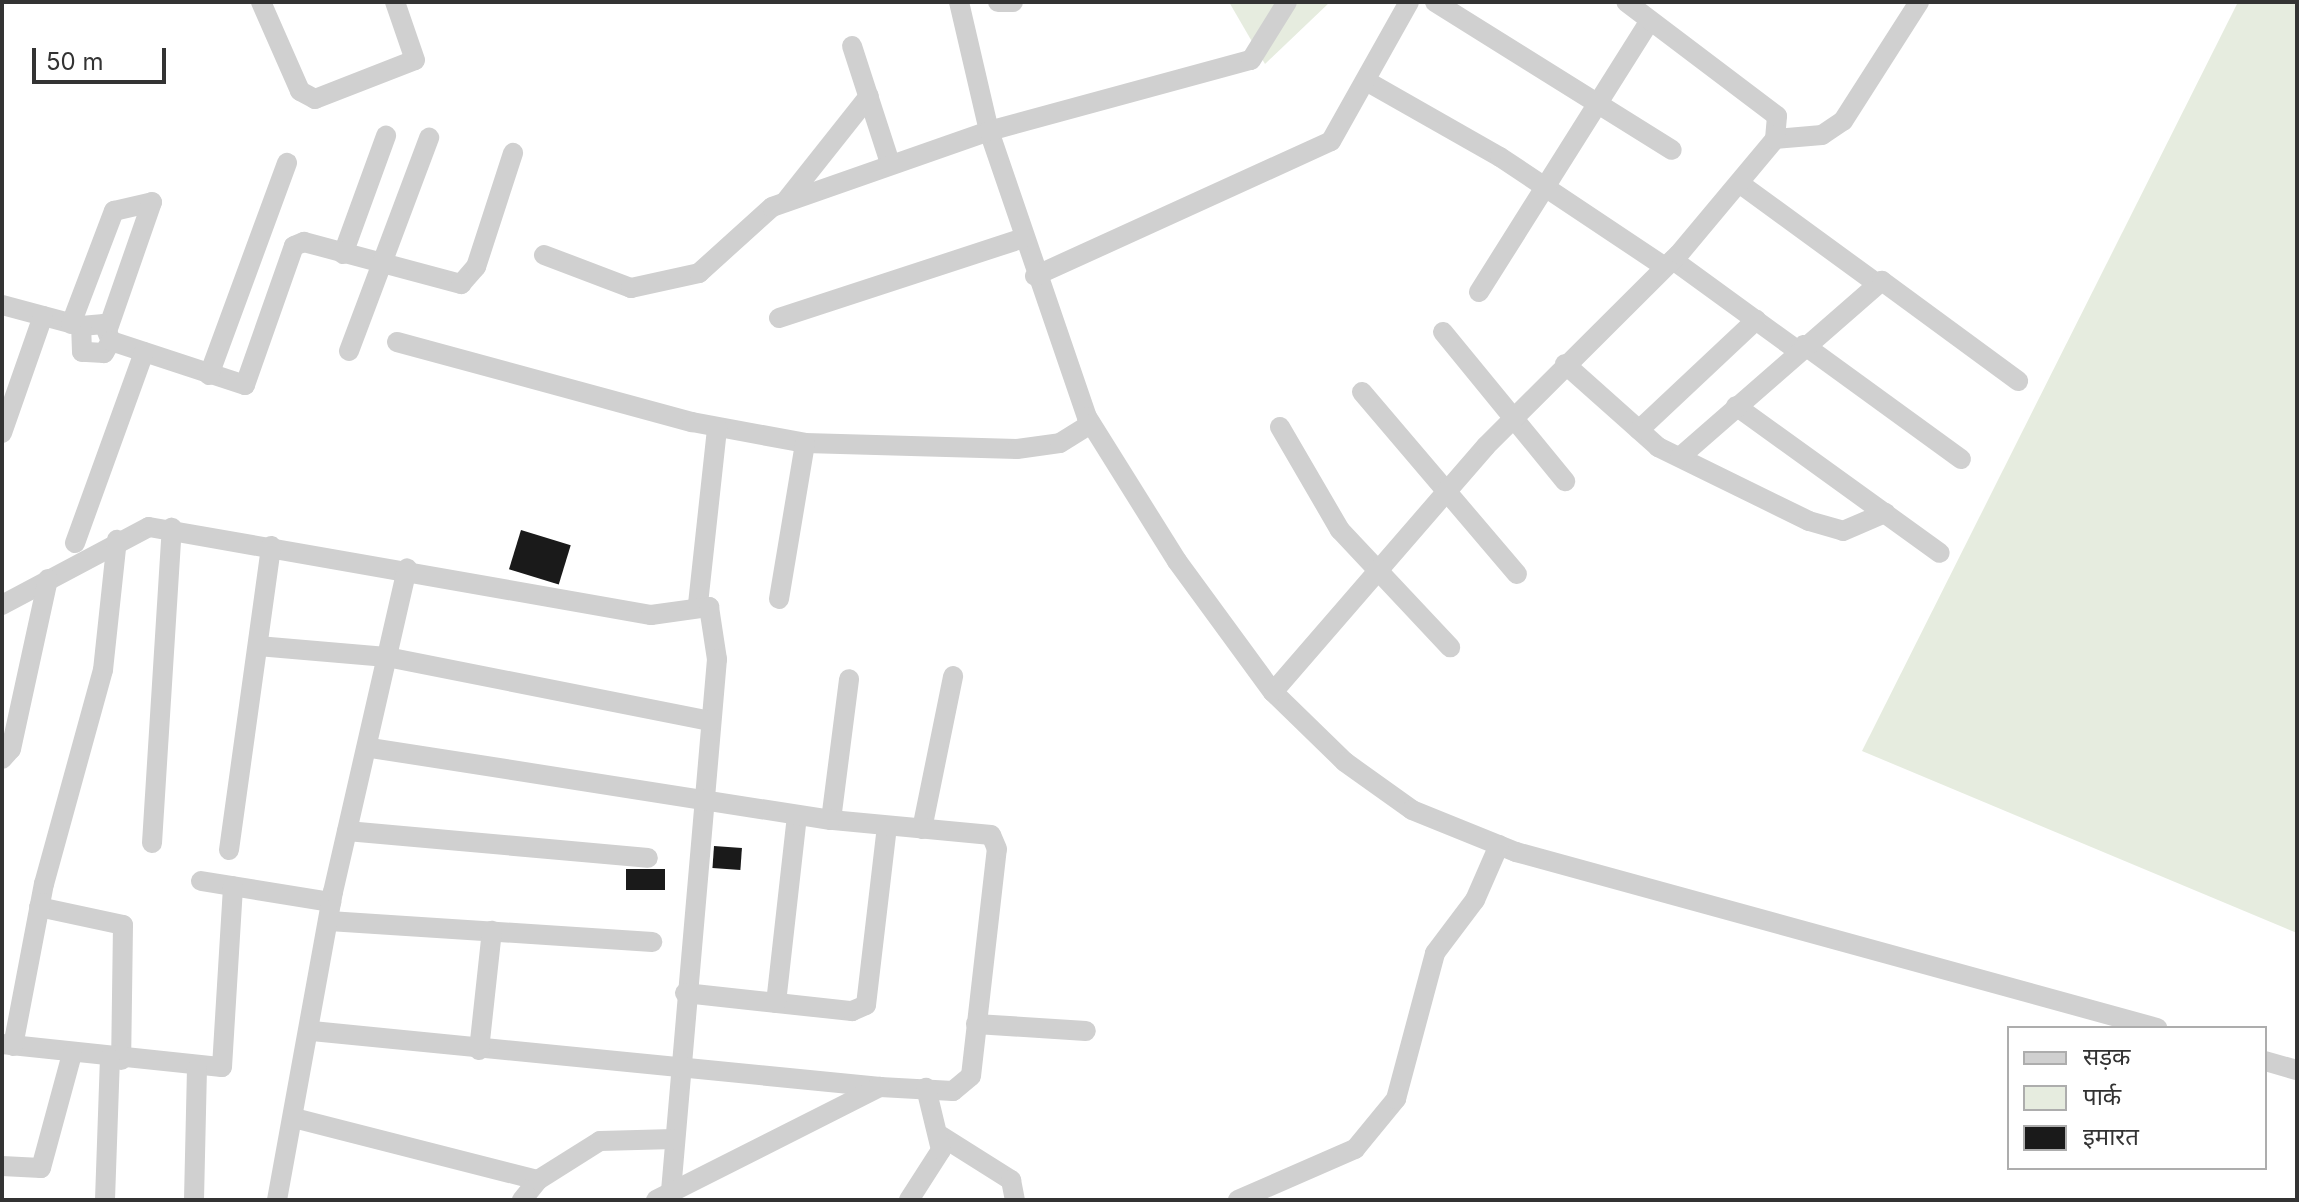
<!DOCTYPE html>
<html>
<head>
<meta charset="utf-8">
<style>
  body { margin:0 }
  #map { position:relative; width:2299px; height:1202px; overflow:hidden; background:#fff; font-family:Inter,"Noto Sans Devanagari",sans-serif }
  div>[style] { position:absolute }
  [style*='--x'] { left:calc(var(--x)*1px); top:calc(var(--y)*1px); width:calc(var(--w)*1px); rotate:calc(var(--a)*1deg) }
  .green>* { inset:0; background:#e6ecdf }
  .building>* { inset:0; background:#1a1a1a; transform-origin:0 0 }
  .minor>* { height:20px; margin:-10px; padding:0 10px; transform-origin:10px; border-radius:10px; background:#d0d0d0 }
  span { translate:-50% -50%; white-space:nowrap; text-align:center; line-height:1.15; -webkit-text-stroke:8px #fff; paint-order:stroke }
  .frame { position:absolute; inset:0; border:4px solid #333; pointer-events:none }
  .legend { position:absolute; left:2007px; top:1026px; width:260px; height:144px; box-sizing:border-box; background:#fff; border:2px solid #adadad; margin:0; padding:10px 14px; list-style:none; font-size:24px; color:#333 }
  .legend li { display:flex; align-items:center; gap:16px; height:40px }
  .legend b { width:40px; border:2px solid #adadad }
  .scale { position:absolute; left:32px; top:48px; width:134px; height:36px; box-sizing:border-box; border:4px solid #333; border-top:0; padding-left:10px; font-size:24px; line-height:28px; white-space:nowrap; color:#333; -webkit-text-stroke:6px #fff; paint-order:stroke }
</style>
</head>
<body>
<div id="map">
  <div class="green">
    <i style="clip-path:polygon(1229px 2px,1330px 2px,1265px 64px)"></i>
    <i style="clip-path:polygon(2238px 2px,2297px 2px,2297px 933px,1862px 751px)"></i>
  </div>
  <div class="building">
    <i style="left:521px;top:530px;width:52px;height:41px;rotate:17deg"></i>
    <i style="left:714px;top:846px;width:28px;height:22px;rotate:4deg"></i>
    <i style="left:626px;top:869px;width:39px;height:21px"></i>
  </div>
  <div class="minor">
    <i style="--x:261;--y:2;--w:97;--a:66.3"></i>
    <i style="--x:300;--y:91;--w:17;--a:28"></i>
    <i style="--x:315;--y:99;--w:107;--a:-21.3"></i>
    <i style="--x:415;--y:60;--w:61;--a:-109"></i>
    <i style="--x:959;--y:2;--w:132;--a:76.9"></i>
    <i style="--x:989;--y:131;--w:302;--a:71.1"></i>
    <i style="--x:1087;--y:417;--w:170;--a:58"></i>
    <i style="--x:1177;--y:561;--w:162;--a:53.8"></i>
    <i style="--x:1273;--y:692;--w:100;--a:44.2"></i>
    <i style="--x:1345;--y:762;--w:82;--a:35.6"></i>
    <i style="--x:1412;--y:810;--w:112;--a:22"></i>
    <i style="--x:1516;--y:852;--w:665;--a:15.35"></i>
    <i style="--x:998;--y:2;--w:15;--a:0"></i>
    <i style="--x:1435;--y:2;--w:279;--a:32"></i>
    <i style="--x:852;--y:46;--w:123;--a:72"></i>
    <i style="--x:1368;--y:82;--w:152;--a:29.6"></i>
    <i style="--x:1500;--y:157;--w:198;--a:33.7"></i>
    <i style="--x:1775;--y:139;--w:47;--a:-4.9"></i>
    <i style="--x:1822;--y:135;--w:25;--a:-34"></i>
    <i style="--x:1843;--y:121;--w:141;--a:-57.4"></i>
    <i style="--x:1739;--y:183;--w:170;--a:36.1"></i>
    <i style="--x:785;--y:202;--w:135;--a:-51.6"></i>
    <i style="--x:343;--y:254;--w:126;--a:-70"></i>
    <i style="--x:544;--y:255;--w:93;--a:20.8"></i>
    <i style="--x:631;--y:288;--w:70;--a:-12.4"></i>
    <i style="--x:699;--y:273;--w:98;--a:-42.1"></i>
    <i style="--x:772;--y:207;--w:230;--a:-19.3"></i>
    <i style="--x:989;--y:131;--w:271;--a:-15.2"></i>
    <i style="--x:1251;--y:60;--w:68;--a:-58.2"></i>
    <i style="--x:1673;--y:260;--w:153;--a:36"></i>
    <i style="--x:1035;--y:276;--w:325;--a:-24.5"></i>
    <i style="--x:1331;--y:141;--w:159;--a:-60.7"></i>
    <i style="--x:1479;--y:292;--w:321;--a:-57.8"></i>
    <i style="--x:2;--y:305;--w:82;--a:14.9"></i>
    <i style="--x:81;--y:326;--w:23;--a:-5"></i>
    <i style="--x:104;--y:324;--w:18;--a:68"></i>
    <i style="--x:111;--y:341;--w:14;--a:120"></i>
    <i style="--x:104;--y:353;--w:22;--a:-177"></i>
    <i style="--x:82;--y:352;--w:26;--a:-92"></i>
    <i style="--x:779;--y:318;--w:258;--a:-18.1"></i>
    <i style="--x:71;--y:324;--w:121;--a:-69.2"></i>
    <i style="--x:114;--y:211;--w:39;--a:-13"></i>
    <i style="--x:152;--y:202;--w:133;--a:109.2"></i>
    <i style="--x:1443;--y:332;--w:193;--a:50.7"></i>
    <i style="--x:111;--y:341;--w:141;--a:18.2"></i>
    <i style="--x:245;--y:385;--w:147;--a:-70.6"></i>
    <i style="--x:294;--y:246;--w:11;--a:-22"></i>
    <i style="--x:304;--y:242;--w:163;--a:15"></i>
    <i style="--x:461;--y:284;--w:23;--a:-49"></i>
    <i style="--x:476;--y:267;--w:120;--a:-72"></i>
    <i style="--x:397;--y:342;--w:306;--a:15.2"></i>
    <i style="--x:692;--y:422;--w:115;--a:10.5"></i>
    <i style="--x:805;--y:443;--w:212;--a:1.6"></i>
    <i style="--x:1017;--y:449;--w:43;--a:-7.9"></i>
    <i style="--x:1060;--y:443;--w:36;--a:-32"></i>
    <i style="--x:1804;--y:345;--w:194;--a:36"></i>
    <i style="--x:349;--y:351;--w:228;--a:-69.4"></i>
    <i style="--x:1565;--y:364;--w:125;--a:41.7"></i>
    <i style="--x:1658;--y:447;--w:168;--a:26.1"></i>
    <i style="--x:1809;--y:521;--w:35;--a:16"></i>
    <i style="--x:1843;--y:531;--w:46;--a:-23.2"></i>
    <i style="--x:209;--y:375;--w:226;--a:-69.8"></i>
    <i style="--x:1362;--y:392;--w:239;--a:49.6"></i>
    <i style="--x:1736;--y:406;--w:251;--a:35.8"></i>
    <i style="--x:1280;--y:427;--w:119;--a:59.8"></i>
    <i style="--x:1340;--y:530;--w:161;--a:46.8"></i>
    <i style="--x:1639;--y:430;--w:161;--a:-43.2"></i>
    <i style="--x:2;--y:433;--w:124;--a:-70.7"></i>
    <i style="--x:1680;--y:457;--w:268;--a:-41.1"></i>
    <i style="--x:1882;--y:281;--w:169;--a:36.3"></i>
    <i style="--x:75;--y:543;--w:203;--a:-70.1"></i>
    <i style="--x:779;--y:599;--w:158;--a:-80.5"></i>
    <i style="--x:698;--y:604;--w:177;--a:-83.8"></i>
    <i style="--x:2;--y:605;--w:166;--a:-28"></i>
    <i style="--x:149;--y:527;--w:510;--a:9.94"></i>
    <i style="--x:651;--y:615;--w:59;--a:-7.9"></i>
    <i style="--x:709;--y:607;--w:53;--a:81.3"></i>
    <i style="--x:717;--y:659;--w:534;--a:94.94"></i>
    <i style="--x:258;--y:646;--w:129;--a:4.9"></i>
    <i style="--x:387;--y:657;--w:330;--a:11.2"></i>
    <i style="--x:1273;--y:692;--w:325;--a:-49.1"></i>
    <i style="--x:1486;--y:446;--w:272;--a:-44.9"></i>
    <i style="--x:1679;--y:254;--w:150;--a:-50.1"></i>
    <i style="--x:1775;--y:139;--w:23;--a:-85"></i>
    <i style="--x:1777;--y:116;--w:189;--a:-142.9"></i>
    <i style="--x:2;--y:759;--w:13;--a:-48"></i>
    <i style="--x:11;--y:749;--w:174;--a:-77.7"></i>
    <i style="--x:831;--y:820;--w:142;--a:-82.7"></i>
    <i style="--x:922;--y:829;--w:156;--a:-78.5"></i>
    <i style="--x:347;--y:831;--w:302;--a:5.1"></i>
    <i style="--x:152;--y:843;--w:316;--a:-86.4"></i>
    <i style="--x:229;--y:850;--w:307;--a:-82.1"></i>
    <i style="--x:201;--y:881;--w:132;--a:9.2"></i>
    <i style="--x:39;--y:907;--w:86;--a:12.1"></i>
    <i style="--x:123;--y:925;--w:135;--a:90.8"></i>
    <i style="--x:329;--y:921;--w:324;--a:3.7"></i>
    <i style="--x:685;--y:993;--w:168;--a:6.2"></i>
    <i style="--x:852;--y:1011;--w:15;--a:-23"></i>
    <i style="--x:866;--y:1005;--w:180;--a:-83.3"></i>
    <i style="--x:776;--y:1003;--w:189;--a:-83.6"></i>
    <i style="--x:976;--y:1024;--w:110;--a:3.6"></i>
    <i style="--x:312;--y:1031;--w:571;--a:5.63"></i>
    <i style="--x:880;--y:1087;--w:73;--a:3.1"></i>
    <i style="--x:953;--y:1091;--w:23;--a:-40"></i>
    <i style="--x:971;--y:1076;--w:228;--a:-83.5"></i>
    <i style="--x:997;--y:849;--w:15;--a:-113"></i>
    <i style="--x:991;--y:835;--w:161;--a:-174.6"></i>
    <i style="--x:831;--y:820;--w:470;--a:-171.1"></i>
    <i style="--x:2;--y:1044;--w:221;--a:6"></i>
    <i style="--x:222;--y:1067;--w:181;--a:-86.5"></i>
    <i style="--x:13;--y:1046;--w:165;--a:-79.2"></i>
    <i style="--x:44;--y:884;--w:222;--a:-74.6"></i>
    <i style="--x:103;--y:670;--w:131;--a:-83.9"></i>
    <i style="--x:479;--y:1050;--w:120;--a:-83.8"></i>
    <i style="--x:2265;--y:1061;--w:33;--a:16"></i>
    <i style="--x:294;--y:1118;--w:252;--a:14.3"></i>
    <i style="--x:941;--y:1136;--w:83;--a:32.2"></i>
    <i style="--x:1011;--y:1180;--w:20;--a:79"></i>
    <i style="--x:2;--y:1166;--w:39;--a:3"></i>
    <i style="--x:41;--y:1168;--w:118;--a:-74.8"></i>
    <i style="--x:105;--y:1200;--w:142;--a:-88"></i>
    <i style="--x:194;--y:1200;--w:131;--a:-88.7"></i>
    <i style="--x:277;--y:1200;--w:313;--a:-79.7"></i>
    <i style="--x:333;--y:892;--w:332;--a:-77.1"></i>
    <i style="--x:522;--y:1200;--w:26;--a:-51"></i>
    <i style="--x:538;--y:1180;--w:73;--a:-32.2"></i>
    <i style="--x:600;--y:1141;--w:74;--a:-1.5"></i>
    <i style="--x:656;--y:1200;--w:251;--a:-26.8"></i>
    <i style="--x:909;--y:1200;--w:59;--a:-57.4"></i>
    <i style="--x:941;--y:1150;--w:64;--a:-103.6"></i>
    <i style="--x:1238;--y:1200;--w:128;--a:-23.6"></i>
    <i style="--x:1355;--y:1149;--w:65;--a:-50.6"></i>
    <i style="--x:1396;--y:1099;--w:151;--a:-75"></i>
    <i style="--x:1435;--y:953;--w:66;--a:-53"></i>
    <i style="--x:1475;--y:900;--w:60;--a:-66.4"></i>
  </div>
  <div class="frame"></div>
  <ul class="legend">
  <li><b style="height:10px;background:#d0d0d0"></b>सड़क</li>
  <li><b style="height:22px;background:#e6ecdf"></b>पार्क</li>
  <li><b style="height:22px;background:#1a1a1a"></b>इमारत</li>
  </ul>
  <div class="scale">50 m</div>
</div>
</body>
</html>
